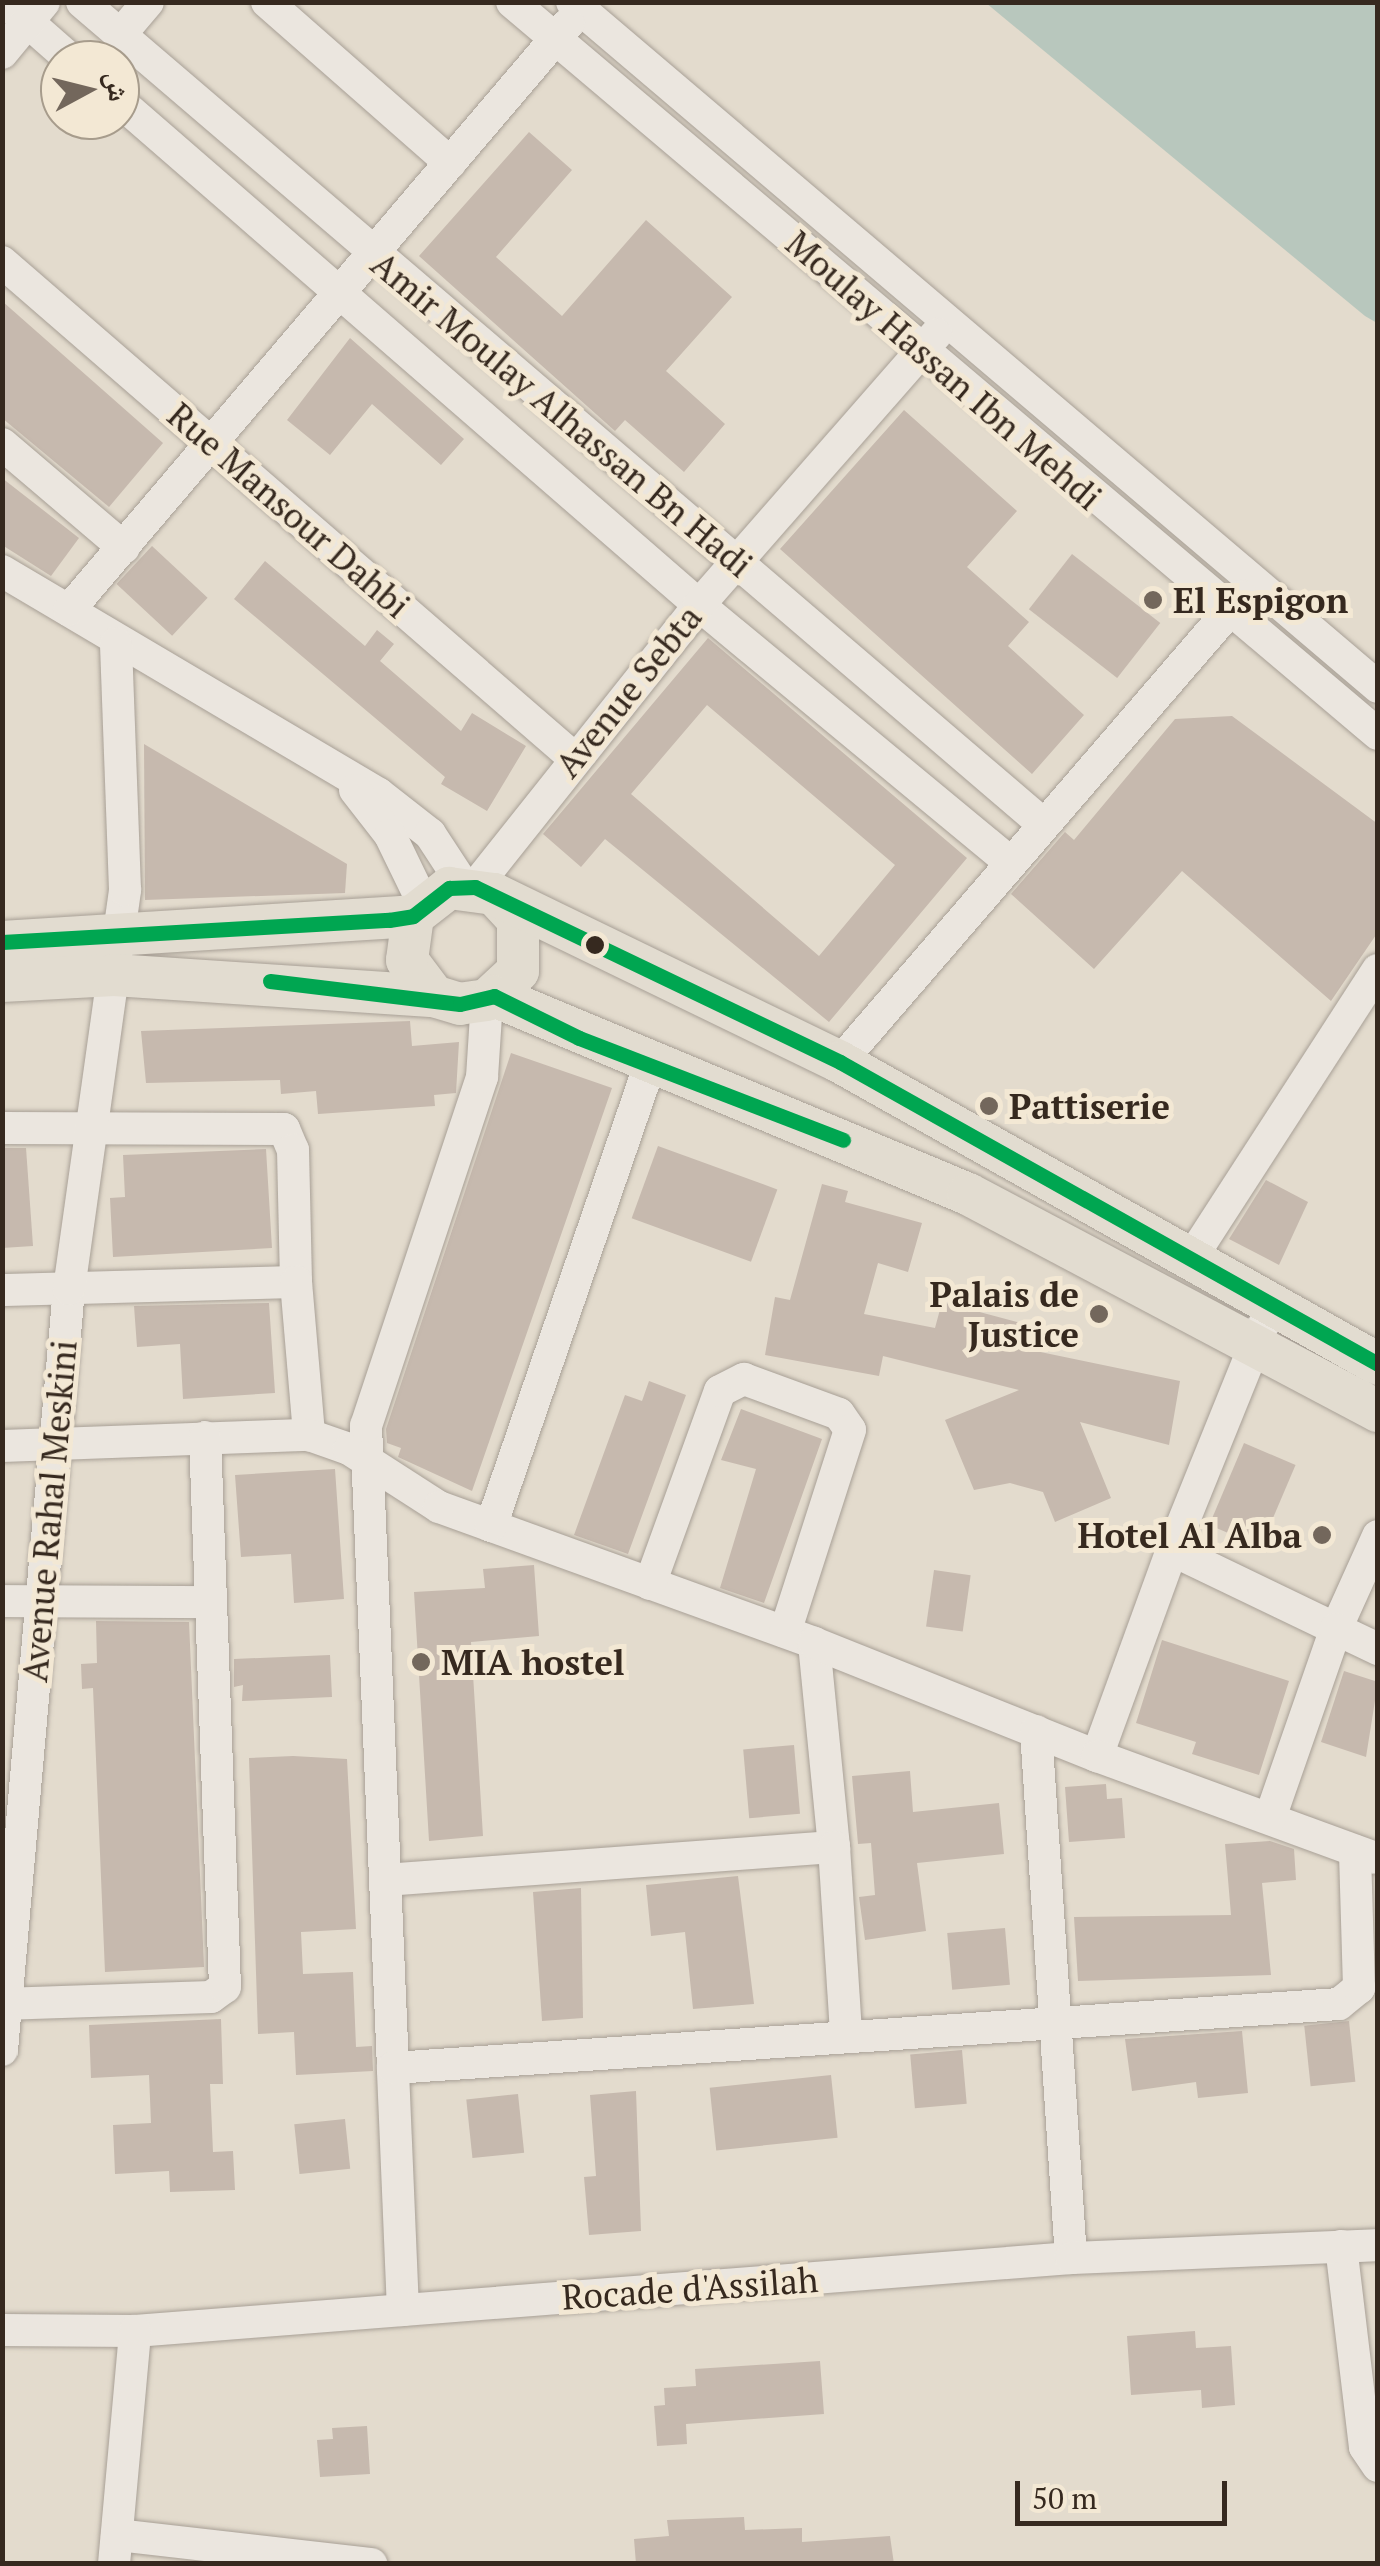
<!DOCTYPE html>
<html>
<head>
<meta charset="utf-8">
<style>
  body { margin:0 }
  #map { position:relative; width:1380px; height:2566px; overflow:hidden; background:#e3dbcd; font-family:"PT Serif","Noto Naskh Arabic",serif }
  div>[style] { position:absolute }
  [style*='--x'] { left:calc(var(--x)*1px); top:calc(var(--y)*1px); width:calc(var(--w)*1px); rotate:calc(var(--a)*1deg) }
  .water>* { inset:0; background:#b8c7bd }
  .building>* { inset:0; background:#c6b9ae; transform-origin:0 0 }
  .roads { filter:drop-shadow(0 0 2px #a8a096) drop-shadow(0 0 2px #a8a096) }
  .minor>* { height:32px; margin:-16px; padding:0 16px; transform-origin:16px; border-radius:16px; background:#ebe6df }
  .major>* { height:42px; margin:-21px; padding:0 21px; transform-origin:21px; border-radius:21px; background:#e2dcd0 }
  .bus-1>* { height:15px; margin:-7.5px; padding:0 7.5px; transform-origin:7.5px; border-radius:7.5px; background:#00a651 }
  .dots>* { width:28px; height:28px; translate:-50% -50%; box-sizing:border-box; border:5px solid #f3e8d4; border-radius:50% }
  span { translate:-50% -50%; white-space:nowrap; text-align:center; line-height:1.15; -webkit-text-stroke:10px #f3e8d4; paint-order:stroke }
  .street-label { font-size:35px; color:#36291f }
  .poi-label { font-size:35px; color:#36291f; font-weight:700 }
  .left { translate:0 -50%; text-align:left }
  .right { translate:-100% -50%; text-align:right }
  .frame { position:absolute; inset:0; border:5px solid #36291f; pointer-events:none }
  .north { position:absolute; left:40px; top:40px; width:100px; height:100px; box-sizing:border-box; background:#f3e8d4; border:2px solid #a79c8c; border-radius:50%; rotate:83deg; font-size:28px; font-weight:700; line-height:40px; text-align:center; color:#36291f }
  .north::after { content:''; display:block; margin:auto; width:35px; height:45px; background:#73675c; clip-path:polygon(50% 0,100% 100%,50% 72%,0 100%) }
  .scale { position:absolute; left:1015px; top:2481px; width:212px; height:45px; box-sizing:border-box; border:5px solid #36291f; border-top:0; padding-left:12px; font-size:30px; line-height:35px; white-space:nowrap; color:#36291f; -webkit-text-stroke:8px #f3e8d4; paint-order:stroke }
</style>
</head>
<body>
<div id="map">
  <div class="water">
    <i style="clip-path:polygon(986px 3px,1377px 3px,1377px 323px,1365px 316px)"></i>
  </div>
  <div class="building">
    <i style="clip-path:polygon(529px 132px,572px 170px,496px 257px,562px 316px,646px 220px,732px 297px,666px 371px,725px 424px,684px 472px,625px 420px,615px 431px,419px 256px)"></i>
    <i style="clip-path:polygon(2px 301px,163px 443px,109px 507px,2px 418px)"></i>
    <i style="clip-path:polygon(350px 338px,464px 439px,441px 465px,372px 404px,330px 455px,287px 420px)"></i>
    <i style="clip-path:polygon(904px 410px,1017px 511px,967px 567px,1029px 622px,1008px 646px,1084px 715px,1032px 774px,780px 549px)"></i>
    <i style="clip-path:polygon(2px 478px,79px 538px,51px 576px,2px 545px)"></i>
    <i style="left:152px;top:546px;width:76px;height:52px;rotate:43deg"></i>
    <i style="left:1072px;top:554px;width:112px;height:70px;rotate:38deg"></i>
    <i style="clip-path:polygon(265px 561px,365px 646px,377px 630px,394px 644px,380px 661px,461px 731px,472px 713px,526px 746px,487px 811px,441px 784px,445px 777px,234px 599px)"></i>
    <i style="clip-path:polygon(evenodd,708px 638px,967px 858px,829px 1022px,605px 839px,581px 867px,543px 834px,708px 638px,707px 705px,895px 865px,819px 956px,631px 794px,707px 705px)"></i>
    <i style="clip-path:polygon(1232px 716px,1378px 824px,1378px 932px,1331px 1001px,1182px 871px,1094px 969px,1011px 894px,1065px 832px,1074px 840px,1175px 719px)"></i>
    <i style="clip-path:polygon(144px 744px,347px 864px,345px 893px,145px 900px)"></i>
    <i style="clip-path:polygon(410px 1021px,412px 1046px,459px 1042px,456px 1093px,434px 1095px,435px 1106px,318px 1114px,316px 1091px,281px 1094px,280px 1080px,146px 1083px,141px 1031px)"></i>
    <i style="clip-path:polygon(511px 1053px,612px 1088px,472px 1491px,398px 1457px,401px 1448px,387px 1443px,386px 1429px)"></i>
    <i style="left:658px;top:1146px;width:127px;height:77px;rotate:20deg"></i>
    <i style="clip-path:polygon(2px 1148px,26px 1148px,33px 1246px,2px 1248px)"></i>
    <i style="clip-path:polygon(266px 1149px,272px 1248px,113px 1257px,110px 1198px,125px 1197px,123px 1155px)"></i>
    <i style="clip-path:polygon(1266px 1180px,1308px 1202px,1279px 1265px,1229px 1239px)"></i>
    <i style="clip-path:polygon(822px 1184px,848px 1191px,845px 1202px,922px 1223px,908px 1272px,878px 1263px,864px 1314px,935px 1328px,942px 1302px,1032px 1326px,1026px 1349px,1180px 1381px,1169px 1445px,1080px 1422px,1111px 1498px,1055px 1522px,1043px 1492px,1010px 1483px,974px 1490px,945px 1420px,1019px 1390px,883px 1356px,879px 1376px,765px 1355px,775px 1297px,790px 1300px)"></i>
    <i style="clip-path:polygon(269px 1303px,275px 1393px,183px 1399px,180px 1344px,137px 1347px,134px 1306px)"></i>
    <i style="clip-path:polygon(649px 1381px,686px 1395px,628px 1554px,574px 1535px,625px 1395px,642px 1401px)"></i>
    <i style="clip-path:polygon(741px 1409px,822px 1439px,764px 1603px,720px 1588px,756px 1469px,721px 1460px)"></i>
    <i style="left:1244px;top:1443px;width:56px;height:89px;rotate:23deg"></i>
    <i style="clip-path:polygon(335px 1469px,344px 1599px,294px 1603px,291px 1554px,241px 1557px,235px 1475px)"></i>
    <i style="clip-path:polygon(534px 1565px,539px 1636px,471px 1642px,483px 1836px,429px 1841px,414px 1592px,485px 1588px,483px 1569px)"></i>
    <i style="left:934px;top:1570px;width:37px;height:57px;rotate:8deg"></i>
    <i style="clip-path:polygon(96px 1621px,189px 1622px,204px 1967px,105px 1972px,93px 1688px,82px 1689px,81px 1664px,97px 1663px)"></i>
    <i style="clip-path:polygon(1162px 1640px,1289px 1681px,1259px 1775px,1192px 1754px,1196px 1742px,1136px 1723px)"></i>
    <i style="clip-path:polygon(330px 1655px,332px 1697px,242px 1701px,243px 1685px,234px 1687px,234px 1659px)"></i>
    <i style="clip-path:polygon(1344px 1671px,1378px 1682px,1366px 1757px,1321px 1742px)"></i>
    <i style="left:794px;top:1745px;width:69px;height:51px;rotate:85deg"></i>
    <i style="clip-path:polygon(293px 1756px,347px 1759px,356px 1929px,301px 1932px,303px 1974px,353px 1972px,356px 2047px,372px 2046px,373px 2071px,296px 2075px,294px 2032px,258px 2034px,249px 1758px)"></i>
    <i style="clip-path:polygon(910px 1771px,913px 1812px,999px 1803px,1004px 1854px,917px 1863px,926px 1931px,865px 1940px,859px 1897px,875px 1895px,871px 1843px,858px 1844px,852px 1776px)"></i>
    <i style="clip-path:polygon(1106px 1784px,1107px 1799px,1122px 1798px,1125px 1838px,1069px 1842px,1065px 1787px)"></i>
    <i style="clip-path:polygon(1270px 1841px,1294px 1849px,1296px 1880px,1262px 1883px,1271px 1975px,1078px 1981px,1074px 1917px,1231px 1915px,1225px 1844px)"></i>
    <i style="clip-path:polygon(738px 1876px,754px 2004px,693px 2009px,685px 1932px,651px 1936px,646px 1885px)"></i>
    <i style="clip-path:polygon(581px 1888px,583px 2018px,542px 2021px,533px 1892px)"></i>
    <i style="left:1005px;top:1928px;width:57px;height:58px;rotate:85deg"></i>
    <i style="clip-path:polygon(221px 2019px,223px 2084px,210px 2084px,213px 2152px,233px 2151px,235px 2190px,170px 2192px,169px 2171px,115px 2174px,113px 2125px,151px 2123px,149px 2075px,91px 2078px,89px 2025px)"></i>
    <i style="left:1349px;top:2021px;width:61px;height:45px;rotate:84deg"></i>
    <i style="clip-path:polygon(1242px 2031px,1248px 2093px,1198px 2098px,1196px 2082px,1132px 2091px,1125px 2039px)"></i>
    <i style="left:962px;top:2050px;width:54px;height:52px;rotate:85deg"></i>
    <i style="left:831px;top:2075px;width:63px;height:122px;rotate:84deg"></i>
    <i style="clip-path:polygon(636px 2091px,641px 2231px,589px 2235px,584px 2177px,596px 2176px,590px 2095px)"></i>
    <i style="left:518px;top:2094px;width:59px;height:52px;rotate:84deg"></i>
    <i style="left:345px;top:2119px;width:50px;height:51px;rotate:84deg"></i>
    <i style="clip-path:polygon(1195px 2331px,1196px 2348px,1231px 2346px,1235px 2405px,1202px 2408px,1201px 2390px,1131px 2395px,1127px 2336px)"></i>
    <i style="clip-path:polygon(820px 2361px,824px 2414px,686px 2424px,687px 2444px,657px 2446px,654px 2406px,665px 2405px,664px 2388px,696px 2386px,695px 2369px)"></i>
    <i style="clip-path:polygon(367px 2426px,370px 2474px,320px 2477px,317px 2440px,333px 2439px,332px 2428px)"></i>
    <i style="clip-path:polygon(744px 2517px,745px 2530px,802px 2528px,802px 2542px,890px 2536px,894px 2564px,636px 2564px,634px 2539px,669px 2536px,667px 2520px)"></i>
  </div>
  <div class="roads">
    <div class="minor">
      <i style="--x:5;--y:2;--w:88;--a:41.3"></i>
      <i style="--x:82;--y:2;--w:1265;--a:40.54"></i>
      <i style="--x:267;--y:2;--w:244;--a:41.3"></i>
      <i style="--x:512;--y:2;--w:1134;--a:40.21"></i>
      <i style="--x:572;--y:2;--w:1058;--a:40.36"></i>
      <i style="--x:120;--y:35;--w:43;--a:-49.7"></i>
      <i style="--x:2;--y:53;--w:66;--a:-50.5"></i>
      <i style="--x:120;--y:102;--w:767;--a:40.98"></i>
      <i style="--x:699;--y:605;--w:405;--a:39.6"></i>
      <i style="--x:2;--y:262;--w:757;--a:40.93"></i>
      <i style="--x:2;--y:444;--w:160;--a:40.4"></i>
      <i style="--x:2;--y:571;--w:438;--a:30.6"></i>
      <i style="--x:379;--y:794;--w:65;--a:38.1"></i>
      <i style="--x:430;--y:834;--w:62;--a:56.8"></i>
      <i style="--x:69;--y:610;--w:770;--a:-49.58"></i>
      <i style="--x:355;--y:790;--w:57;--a:52.1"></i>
      <i style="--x:390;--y:835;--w:76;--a:64.1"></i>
      <i style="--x:475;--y:887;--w:360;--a:-51.5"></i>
      <i style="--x:699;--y:605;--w:360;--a:-48.8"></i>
      <i style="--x:840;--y:1062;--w:615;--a:-49.22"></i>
      <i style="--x:2;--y:1128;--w:282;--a:0.2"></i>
      <i style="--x:284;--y:1129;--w:23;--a:67"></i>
      <i style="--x:293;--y:1150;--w:132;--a:88.7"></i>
      <i style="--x:296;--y:1282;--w:294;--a:178.4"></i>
      <i style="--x:1192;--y:1257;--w:342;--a:-57.1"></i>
      <i style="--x:296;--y:1282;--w:154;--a:85.1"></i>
      <i style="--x:2;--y:1446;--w:307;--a:-2.1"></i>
      <i style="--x:309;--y:1435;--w:42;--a:19.3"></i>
      <i style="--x:349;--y:1449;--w:107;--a:32.8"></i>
      <i style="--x:439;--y:1507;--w:399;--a:19.9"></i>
      <i style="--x:814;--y:1643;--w:205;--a:84.4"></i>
      <i style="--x:834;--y:1847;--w:448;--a:175.8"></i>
      <i style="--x:491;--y:1526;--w:488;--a:-71"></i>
      <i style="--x:1172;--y:1550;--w:240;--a:-68"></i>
      <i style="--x:650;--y:1584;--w:205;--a:-70.1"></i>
      <i style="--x:720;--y:1391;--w:27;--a:-27"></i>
      <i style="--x:744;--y:1379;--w:101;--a:20.2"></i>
      <i style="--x:839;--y:1414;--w:19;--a:55"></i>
      <i style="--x:850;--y:1430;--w:212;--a:107.8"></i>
      <i style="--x:2;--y:1601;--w:209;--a:0.3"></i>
      <i style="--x:814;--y:1643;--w:305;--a:21.8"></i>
      <i style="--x:1097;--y:1756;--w:219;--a:-70"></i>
      <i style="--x:1172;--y:1550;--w:182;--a:25.7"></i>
      <i style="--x:1336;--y:1629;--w:102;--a:-65.7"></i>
      <i style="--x:1036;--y:1731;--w:528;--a:86.2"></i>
      <i style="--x:1097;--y:1756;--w:296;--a:20.1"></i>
      <i style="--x:1270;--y:1818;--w:200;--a:-70.8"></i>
      <i style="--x:1336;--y:1629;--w:47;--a:25.5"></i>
      <i style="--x:834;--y:1847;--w:188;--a:86.3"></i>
      <i style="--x:2;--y:2004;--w:209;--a:-1.9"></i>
      <i style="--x:211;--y:1997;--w:17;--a:-36"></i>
      <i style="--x:225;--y:1987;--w:550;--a:-92.08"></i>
      <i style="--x:2;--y:2050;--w:764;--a:-84.97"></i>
      <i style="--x:69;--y:1289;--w:403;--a:-82"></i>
      <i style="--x:125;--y:890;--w:247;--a:-92.1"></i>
      <i style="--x:393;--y:2068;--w:643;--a:-92.41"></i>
      <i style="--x:366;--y:1426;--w:368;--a:-71.6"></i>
      <i style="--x:482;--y:1077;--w:77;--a:-86.3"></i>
      <i style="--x:1341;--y:2246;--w:202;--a:83.2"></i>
      <i style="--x:1365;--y:2447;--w:23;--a:56"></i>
      <i style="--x:403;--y:2310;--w:242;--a:-92.4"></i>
      <i style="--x:393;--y:2068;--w:948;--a:-3.87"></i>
      <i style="--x:1339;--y:2004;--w:26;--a:-39"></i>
      <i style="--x:1359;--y:1988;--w:137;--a:-91.7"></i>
      <i style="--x:2;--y:2330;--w:133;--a:0.4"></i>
      <i style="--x:135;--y:2331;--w:939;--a:-4.46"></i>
      <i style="--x:1071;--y:2258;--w:307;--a:-2.4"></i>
      <i style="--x:117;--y:2535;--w:256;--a:6.5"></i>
      <i style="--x:114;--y:2564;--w:234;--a:-84.8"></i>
    </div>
    <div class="major">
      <i style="--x:494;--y:894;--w:35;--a:47"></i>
      <i style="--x:518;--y:920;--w:51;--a:90"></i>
      <i style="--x:518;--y:971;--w:42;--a:136.9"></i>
      <i style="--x:487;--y:1000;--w:27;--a:172"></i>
      <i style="--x:460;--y:1004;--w:27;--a:-163"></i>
      <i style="--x:434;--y:996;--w:45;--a:-126.9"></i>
      <i style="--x:407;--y:960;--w:44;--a:-82.2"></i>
      <i style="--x:413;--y:916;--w:46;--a:-37.9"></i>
      <i style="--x:449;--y:888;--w:45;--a:7.6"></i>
      <i style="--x:494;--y:894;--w:385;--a:25.9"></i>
      <i style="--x:840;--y:1062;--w:617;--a:29.31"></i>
      <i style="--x:2;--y:942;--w:412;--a:-3.6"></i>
      <i style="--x:2;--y:981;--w:112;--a:-3.1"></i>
      <i style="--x:114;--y:975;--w:321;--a:3.8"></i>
      <i style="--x:494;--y:996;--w:514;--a:22.67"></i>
      <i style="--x:968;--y:1194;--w:464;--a:27.9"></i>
    </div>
  </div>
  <div class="bus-1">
    <i style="--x:2;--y:942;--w:388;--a:-3.3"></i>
    <i style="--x:389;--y:920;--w:24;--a:-9"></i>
    <i style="--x:413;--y:916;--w:46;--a:-37.9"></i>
    <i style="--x:449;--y:888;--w:26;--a:-2"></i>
    <i style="--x:475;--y:887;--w:405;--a:25.6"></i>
    <i style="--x:840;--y:1062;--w:617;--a:29.31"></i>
    <i style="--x:270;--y:981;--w:191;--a:6.9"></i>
    <i style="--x:460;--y:1004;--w:35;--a:-13"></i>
    <i style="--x:494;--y:996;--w:95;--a:26.3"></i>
    <i style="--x:579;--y:1038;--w:283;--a:21.1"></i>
  </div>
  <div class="dots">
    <i style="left:1153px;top:600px;background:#73675c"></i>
    <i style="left:595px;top:945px;background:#36291f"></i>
    <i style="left:989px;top:1106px;background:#73675c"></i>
    <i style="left:1099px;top:1314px;background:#73675c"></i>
    <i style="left:1322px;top:1535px;background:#73675c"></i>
    <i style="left:421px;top:1662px;background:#73675c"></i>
  </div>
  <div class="street-label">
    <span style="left:944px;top:370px;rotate:41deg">Moulay Hassan Ibn Mehdi</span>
    <span style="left:562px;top:414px;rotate:40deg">Amir Moulay Alhassan Bn Hadi</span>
    <span style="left:289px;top:510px;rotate:41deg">Rue Mansour Dahbi</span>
    <span style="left:628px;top:691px;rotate:-51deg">Avenue Sebta</span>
    <span style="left:49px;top:1511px;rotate:-85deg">Avenue Rahal Meskini</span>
    <span style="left:690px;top:2288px;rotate:-4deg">Rocade d'Assilah</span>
  </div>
  <div class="poi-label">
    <span class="left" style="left:1173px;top:600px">El Espigon</span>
    <span class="left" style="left:1009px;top:1106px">Pattiserie</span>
    <span class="right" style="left:1079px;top:1314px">Palais de<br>Justice</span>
    <span class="right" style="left:1302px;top:1535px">Hotel Al Alba</span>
    <span class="left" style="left:441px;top:1662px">MIA hostel</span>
  </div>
  <div class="frame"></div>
  <div class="north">ش</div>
  <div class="scale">50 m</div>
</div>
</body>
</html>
